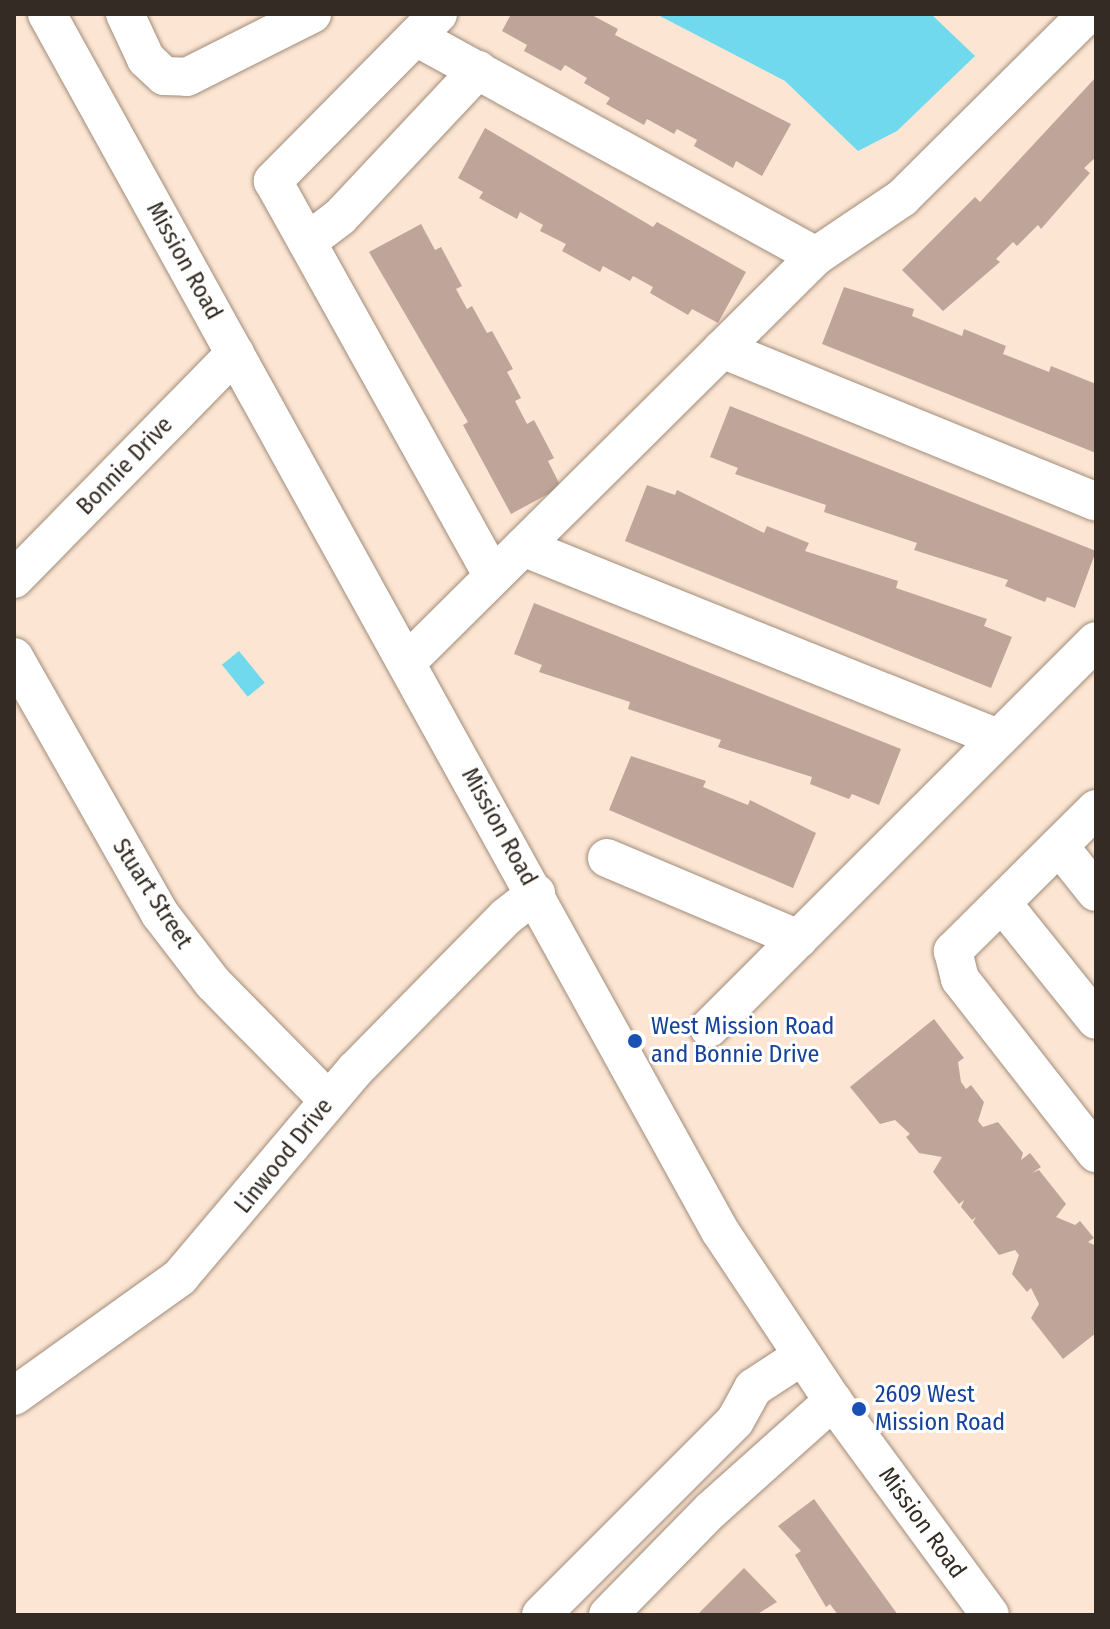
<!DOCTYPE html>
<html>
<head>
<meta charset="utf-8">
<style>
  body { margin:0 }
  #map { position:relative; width:1110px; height:1629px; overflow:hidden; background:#fce6d3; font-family:"Fira Sans Condensed",sans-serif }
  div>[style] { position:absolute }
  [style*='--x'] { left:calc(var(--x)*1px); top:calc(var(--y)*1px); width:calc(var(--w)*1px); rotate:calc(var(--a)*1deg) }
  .water>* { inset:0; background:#71d9ed; transform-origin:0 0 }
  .building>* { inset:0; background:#bfa49a }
  .roads { filter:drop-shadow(0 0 2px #a18c7b) drop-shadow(0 0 2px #a18c7b) }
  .minor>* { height:38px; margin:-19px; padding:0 19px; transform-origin:19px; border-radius:19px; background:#fff }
  .dots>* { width:22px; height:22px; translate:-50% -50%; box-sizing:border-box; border:4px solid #fff; border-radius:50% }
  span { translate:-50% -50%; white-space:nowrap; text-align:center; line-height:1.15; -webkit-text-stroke:6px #fff; paint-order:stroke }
  .street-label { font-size:24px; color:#342c24 }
  .transit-label { font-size:24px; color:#164399 }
  .left { translate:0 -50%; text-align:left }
  .frame { position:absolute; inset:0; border:16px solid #342c24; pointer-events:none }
</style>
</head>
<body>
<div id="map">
  <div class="water">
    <i style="clip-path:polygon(656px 14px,931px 14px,975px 56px,897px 131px,858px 151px,785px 81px)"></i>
    <i style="left:239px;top:651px;width:41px;height:22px;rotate:51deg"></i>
  </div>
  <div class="building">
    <i style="clip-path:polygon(511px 14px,590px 14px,618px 29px,615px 35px,791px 124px,762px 176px,736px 161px,733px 168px,694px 146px,697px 140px,677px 129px,674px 134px,647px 119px,644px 125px,606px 104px,610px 98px,584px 83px,587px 78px,565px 65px,561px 71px,524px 51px,527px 45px,502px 31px)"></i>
    <i style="clip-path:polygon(1096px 77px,1096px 157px,1084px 168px,1090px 173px,1041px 229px,1038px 225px,1017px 246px,1013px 242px,996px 259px,1000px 262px,943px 311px,902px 270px,975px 197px,980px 202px)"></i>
    <i style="clip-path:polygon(485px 128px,653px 227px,657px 222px,746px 272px,718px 323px,692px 309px,688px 315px,650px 293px,653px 287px,633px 276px,630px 281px,603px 266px,600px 272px,562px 251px,566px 244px,540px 231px,543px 225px,520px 212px,517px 219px,479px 198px,483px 192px,458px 178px)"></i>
    <i style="clip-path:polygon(421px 224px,435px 250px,441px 247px,462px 286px,456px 289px,467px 309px,472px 306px,487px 333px,492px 331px,513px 369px,507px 372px,521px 398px,515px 401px,527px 424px,534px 420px,554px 458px,548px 461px,561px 487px,511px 514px,463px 425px,468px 422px,369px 252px)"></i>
    <i style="clip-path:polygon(844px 287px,914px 309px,912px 316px,962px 336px,964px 329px,1006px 346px,1003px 354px,1049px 372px,1051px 366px,1096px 384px,1096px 453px,822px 344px)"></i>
    <i style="clip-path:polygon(730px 406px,1096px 551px,1075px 608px,1047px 597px,1045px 602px,1005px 586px,1008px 580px,914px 550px,917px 543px,824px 512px,826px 505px,735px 474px,738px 468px,710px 457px)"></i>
    <i style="clip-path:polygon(647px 485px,675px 495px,677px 490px,764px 533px,767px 526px,809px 543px,805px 551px,898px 581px,896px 588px,987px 619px,984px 626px,1012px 637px,991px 688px,625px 541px)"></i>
    <i style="clip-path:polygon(534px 603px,901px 749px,879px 805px,852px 794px,849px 799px,810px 784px,812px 777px,718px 747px,721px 740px,628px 709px,630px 702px,539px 672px,542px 665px,514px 654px)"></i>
    <i style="clip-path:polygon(631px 756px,706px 781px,703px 787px,748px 805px,750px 800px,816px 833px,793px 888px,609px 810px)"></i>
    <i style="clip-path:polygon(934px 1019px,964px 1058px,958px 1062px,961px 1082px,966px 1089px,971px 1085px,984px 1102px,978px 1121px,983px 1127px,998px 1122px,1023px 1153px,1021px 1160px,1030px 1153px,1041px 1167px,1032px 1173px,1039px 1170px,1066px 1204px,1056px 1217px,1075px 1225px,1080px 1221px,1094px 1238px,1088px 1242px,1096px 1246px,1096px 1333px,1063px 1359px,1031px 1318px,1039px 1304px,1031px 1288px,1027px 1292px,1012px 1274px,1019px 1255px,1015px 1250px,999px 1255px,973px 1222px,976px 1217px,972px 1220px,961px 1207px,964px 1200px,959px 1204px,933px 1172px,942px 1157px,919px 1153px,906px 1137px,910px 1134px,895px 1120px,880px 1124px,850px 1087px)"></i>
    <i style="clip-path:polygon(814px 1499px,898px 1615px,838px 1615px,830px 1604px,826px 1607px,795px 1555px,801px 1551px,778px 1526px)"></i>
    <i style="clip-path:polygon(744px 1568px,777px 1602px,756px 1615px,697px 1615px)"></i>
  </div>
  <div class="roads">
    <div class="minor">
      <i style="--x:47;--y:14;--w:1391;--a:61.06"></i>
      <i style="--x:720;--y:1231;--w:204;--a:56.4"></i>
      <i style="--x:833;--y:1401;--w:265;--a:53.7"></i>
      <i style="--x:125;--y:14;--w:50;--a:65"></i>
      <i style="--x:146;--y:59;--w:25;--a:43"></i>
      <i style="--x:164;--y:76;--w:23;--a:2"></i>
      <i style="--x:187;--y:77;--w:140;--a:-26.7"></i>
      <i style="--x:438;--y:14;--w:235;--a:134.7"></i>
      <i style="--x:273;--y:181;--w:452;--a:60.9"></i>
      <i style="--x:416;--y:37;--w:456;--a:28.7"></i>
      <i style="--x:307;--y:242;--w:41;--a:-37.1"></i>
      <i style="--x:340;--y:217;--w:202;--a:-46.8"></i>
      <i style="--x:722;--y:349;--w:404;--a:22.2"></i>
      <i style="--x:523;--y:547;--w:512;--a:21.91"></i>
      <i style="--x:14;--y:579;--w:316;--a:-45.6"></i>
      <i style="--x:14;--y:657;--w:296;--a:60.4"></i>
      <i style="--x:160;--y:914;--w:87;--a:52.5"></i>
      <i style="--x:213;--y:983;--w:165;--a:45.5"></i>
      <i style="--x:407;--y:662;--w:576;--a:-44.79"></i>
      <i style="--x:816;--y:256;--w:104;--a:-34"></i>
      <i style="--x:902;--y:198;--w:261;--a:-44.8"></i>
      <i style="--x:1096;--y:809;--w:202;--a:135.2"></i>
      <i style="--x:953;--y:951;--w:29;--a:76"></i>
      <i style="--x:960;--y:979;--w:221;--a:52"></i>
      <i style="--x:1059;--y:846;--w:59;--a:51.2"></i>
      <i style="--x:607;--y:858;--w:208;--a:22.9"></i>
      <i style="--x:1002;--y:903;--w:150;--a:51.2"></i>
      <i style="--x:709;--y:1028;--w:547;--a:-45"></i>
      <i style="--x:14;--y:1396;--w:204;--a:-35.6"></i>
      <i style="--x:180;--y:1277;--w:271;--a:-49.8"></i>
      <i style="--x:355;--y:1070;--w:216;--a:-45.4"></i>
      <i style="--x:507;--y:916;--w:37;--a:-38"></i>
      <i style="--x:541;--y:1615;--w:274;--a:-45"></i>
      <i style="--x:735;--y:1421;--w:38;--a:-61"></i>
      <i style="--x:753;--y:1388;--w:59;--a:-33.1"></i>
      <i style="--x:608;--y:1615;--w:147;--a:-45.6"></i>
      <i style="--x:711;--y:1510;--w:164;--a:-41.8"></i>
    </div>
  </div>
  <div class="dots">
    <i style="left:635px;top:1041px;background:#1a4fb4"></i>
    <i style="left:859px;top:1409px;background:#1a4fb4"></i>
  </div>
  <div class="street-label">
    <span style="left:184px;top:261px;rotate:61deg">Mission Road</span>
    <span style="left:125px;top:466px;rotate:-46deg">Bonnie Drive</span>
    <span style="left:499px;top:827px;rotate:61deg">Mission Road</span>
    <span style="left:152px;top:894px;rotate:57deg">Stuart Street</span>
    <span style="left:284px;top:1156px;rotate:-51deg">Linwood Drive</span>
    <span style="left:922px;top:1523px;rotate:54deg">Mission Road</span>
  </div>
  <div class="transit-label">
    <span class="left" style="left:651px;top:1041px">West Mission Road<br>and Bonnie Drive</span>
    <span class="left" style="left:875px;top:1409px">2609 West<br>Mission Road</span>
  </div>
  <div class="frame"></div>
</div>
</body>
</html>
